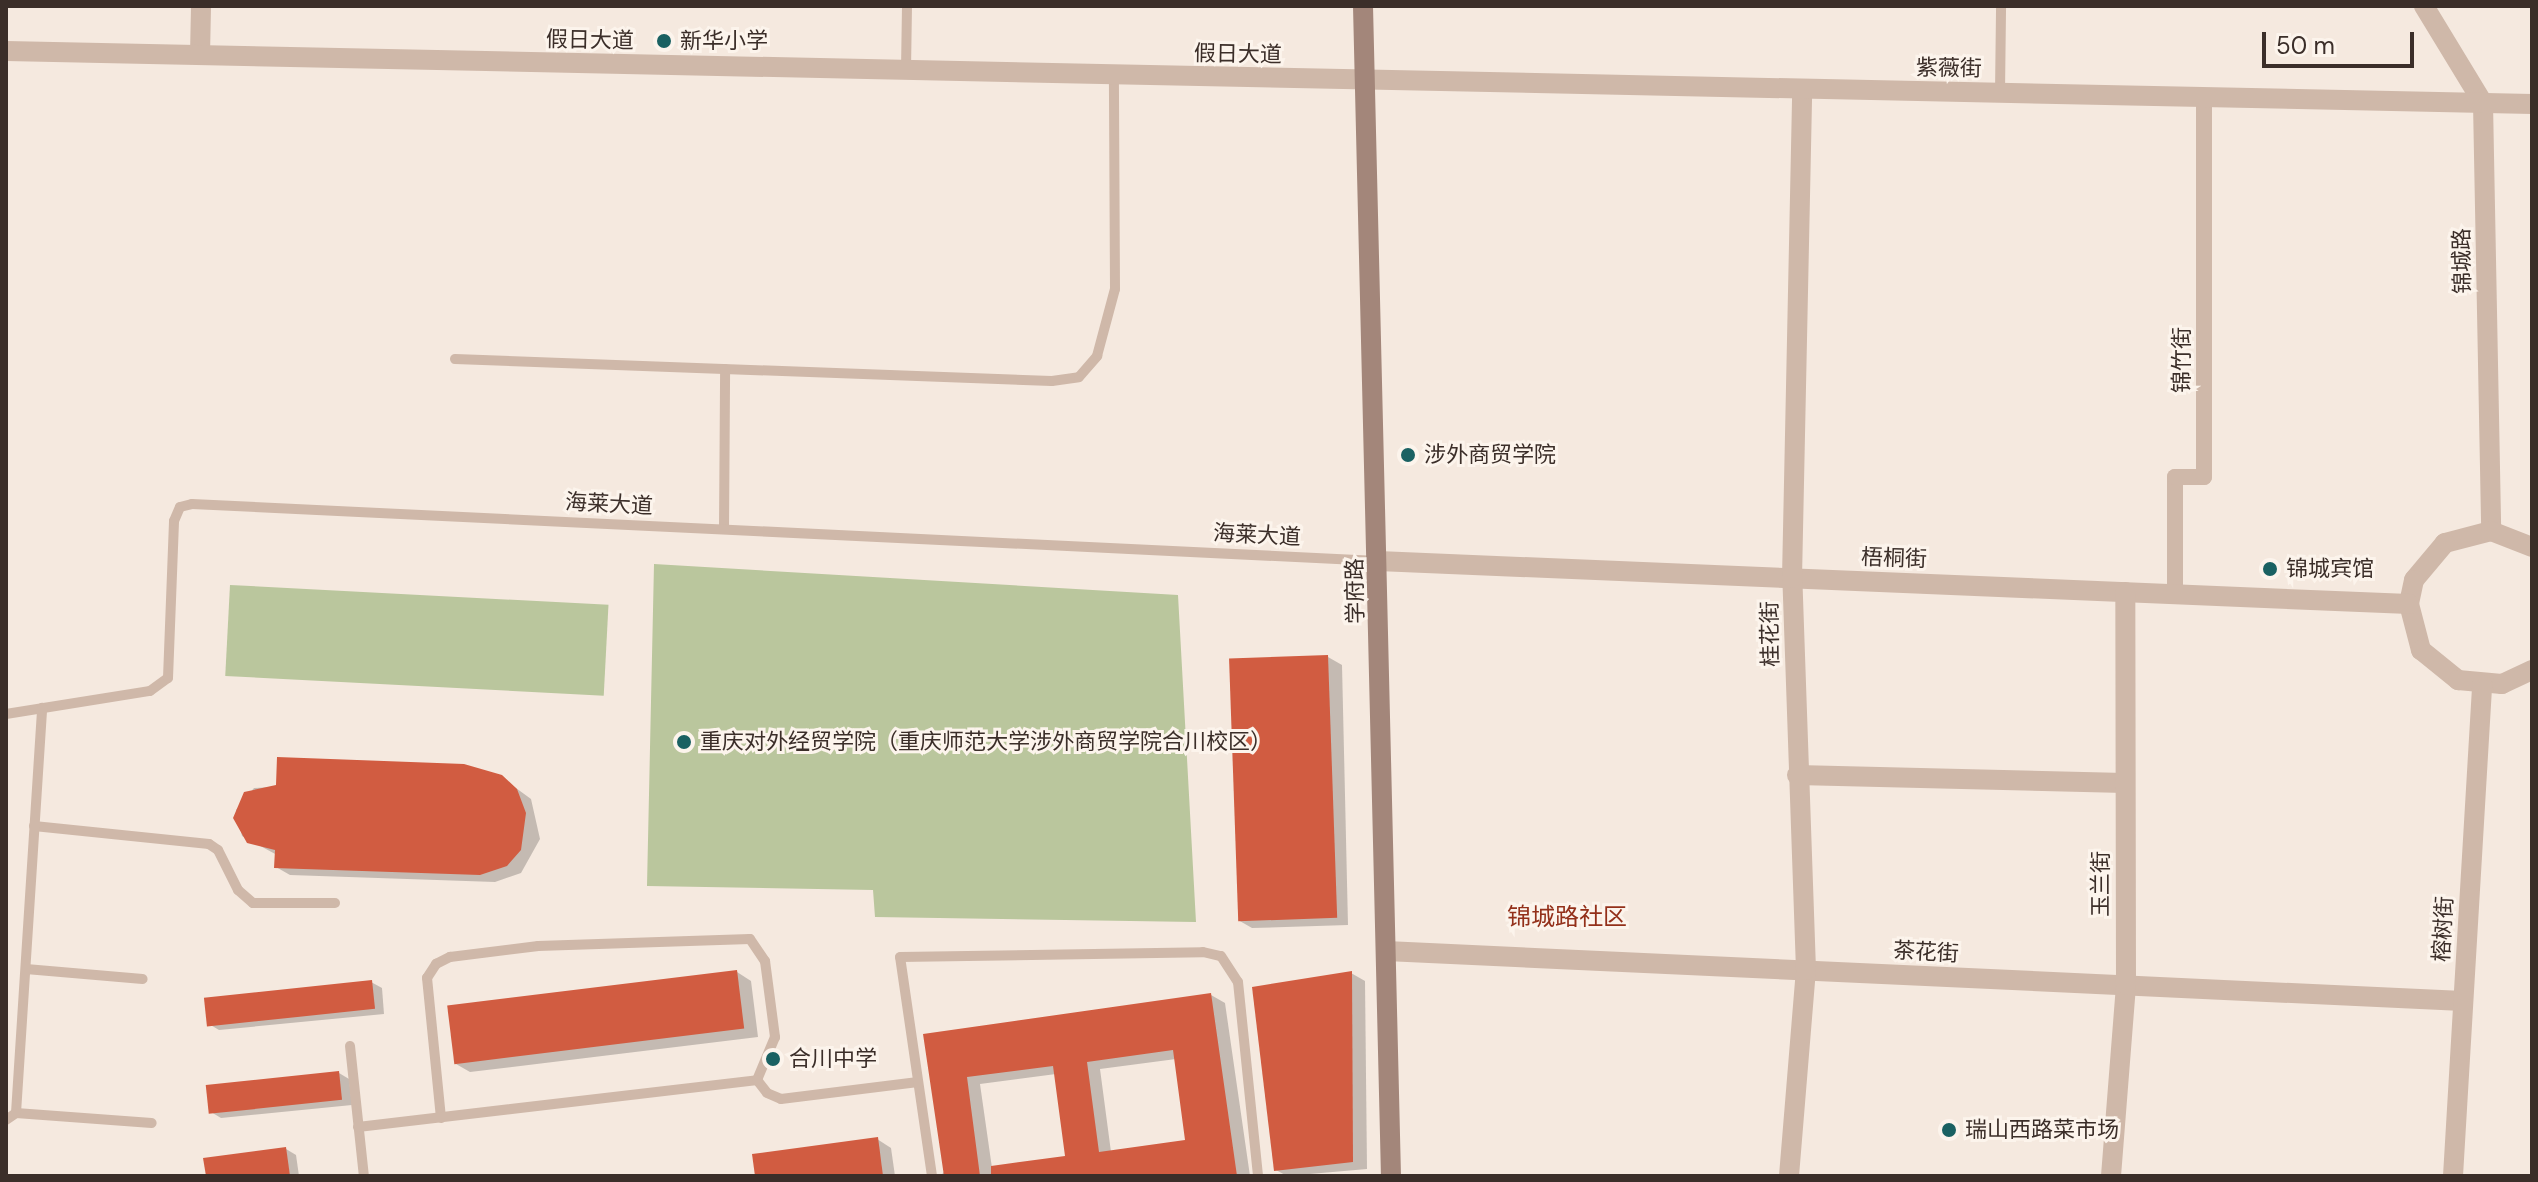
<!DOCTYPE html>
<html>
<head>
<meta charset="utf-8">
<style>
  body { margin:0 }
  #map { position:relative; width:2538px; height:1182px; overflow:hidden; background:#f5e9df; font-family:"DM Sans","Noto Sans SC",sans-serif }
  div>[style] { position:absolute }
  [style*='--x'] { left:calc(var(--x)*1px); top:calc(var(--y)*1px); width:calc(var(--w)*1px); rotate:calc(var(--a)*1deg) }
  .green>* { inset:0; background:#bac69d; transform-origin:0 0 }
  .shadow>* { inset:0; background:#0003 }
  .building>* { inset:0; background:#d15c41; transform-origin:0 0 }
  .service>* { height:10px; margin:-5px; padding:0 5px; transform-origin:5px; border-radius:5px; background:#cfb8a9 }
  .pedestrian>* { height:16px; margin:-8px; padding:0 8px; transform-origin:8px; border-radius:8px; background:#cfb8a9 }
  .minor>* { height:20px; margin:-10px; padding:0 10px; transform-origin:10px; border-radius:10px; background:#cfb8a9 }
  .tertiary>* { height:20px; margin:-10px; padding:0 10px; transform-origin:10px; border-radius:10px; background:#cfb8a9 }
  .secondary>* { height:20px; margin:-10px; padding:0 10px; transform-origin:10px; border-radius:10px; background:#a3867a }
  .dots>* { width:22px; height:22px; translate:-50% -50%; box-sizing:border-box; border:4px solid #fcf4ec; border-radius:50% }
  span { translate:-50% -50%; white-space:nowrap; text-align:center; line-height:1.15; -webkit-text-stroke:6px #fcf4ec; paint-order:stroke }
  .street-label { font-size:22px; color:#3b2e29 }
  .poi-label { font-size:22px; color:#3b2e29 }
  .left { translate:0 -50%; text-align:left }
  .neighbourhood-label { font-size:24px; color:#93301a }
  .frame { position:absolute; inset:0; border:8px solid #3b2e29; pointer-events:none }
  .scale { position:absolute; left:2262px; top:32px; width:152px; height:36px; box-sizing:border-box; border:4px solid #3b2e29; border-top:0; padding-left:10px; font-size:24px; line-height:28px; white-space:nowrap; color:#3b2e29; -webkit-text-stroke:6px #fcf4ec; paint-order:stroke }
</style>
</head>
<body>
<div id="map">
  <div class="green">
    <i style="clip-path:polygon(654px 564px,1178px 595px,1196px 922px,875px 917px,873px 890px,647px 886px)"></i>
    <i style="left:230px;top:585px;width:379px;height:91px;rotate:3deg"></i>
  </div>
  <div class="shadow">
    <i style="clip-path:polygon(1328px 657px,1342px 665px,1348px 925px,1252px 928px,1238px 920px)"></i>
    <i style="clip-path:polygon(501px 777px,531px 799px,540px 839px,521px 873px,495px 882px,290px 875px,276px 867px,277px 855px,242px 836px,236px 810px,254px 788px)"></i>
    <i style="clip-path:polygon(737px 972px,751px 981px,758px 1037px,470px 1072px,456px 1064px)"></i>
    <i style="clip-path:polygon(1351px 973px,1365px 981px,1367px 1169px,1287px 1176px,1276px 1170px)"></i>
    <i style="clip-path:polygon(371px 982px,382px 988px,384px 1014px,219px 1030px,209px 1024px)"></i>
    <i style="clip-path:polygon(evenodd,1211px 995px,1225px 1003px,1250px 1176px,941px 1176px,945px 1170px,925px 1036px,1211px 995px,1176px 1059px,1187px 1142px,1111px 1152px,1100px 1069px,1176px 1059px,1211px 995px,1056px 1074px,1068px 1158px,992px 1168px,980px 1084px,1056px 1074px)"></i>
    <i style="clip-path:polygon(339px 1073px,349px 1079px,352px 1105px,221px 1118px,211px 1112px)"></i>
    <i style="clip-path:polygon(877px 1139px,891px 1148px,895px 1176px,757px 1176px)"></i>
    <i style="clip-path:polygon(286px 1149px,296px 1155px,299px 1176px,208px 1176px)"></i>
  </div>
  <div class="building">
    <i style="left:1328px;top:655px;width:263px;height:99px;rotate:88deg"></i>
    <i style="clip-path:polygon(277px 757px,464px 764px,502px 775px,517px 789px,526px 813px,521px 850px,507px 866px,480px 875px,274px 868px,275px 850px,247px 843px,233px 818px,244px 792px,276px 785px)"></i>
    <i style="left:737px;top:970px;width:59px;height:292px;rotate:83deg"></i>
    <i style="clip-path:polygon(1352px 971px,1353px 1162px,1274px 1171px,1252px 987px)"></i>
    <i style="left:372px;top:980px;width:29px;height:169px;rotate:84deg"></i>
    <i style="clip-path:polygon(evenodd,1211px 993px,1237px 1176px,991px 1176px,991px 1166px,1065px 1156px,1053px 1066px,967px 1077px,980px 1176px,944px 1176px,923px 1034px,1211px 993px,1173px 1050px,1185px 1140px,1099px 1152px,1087px 1062px,1173px 1050px)"></i>
    <i style="left:339px;top:1071px;width:29px;height:134px;rotate:84deg"></i>
    <i style="clip-path:polygon(878px 1137px,883px 1176px,755px 1176px,752px 1154px)"></i>
    <i style="clip-path:polygon(286px 1147px,290px 1176px,206px 1176px,203px 1158px)"></i>
  </div>
  <div class="service">
    <i style="--x:906;--y:70;--w:64;--a:-89.1"></i>
    <i style="--x:2000;--y:93;--w:87;--a:-89.3"></i>
    <i style="--x:455;--y:359;--w:597;--a:2.11"></i>
    <i style="--x:1052;--y:381;--w:27;--a:-8"></i>
    <i style="--x:1079;--y:377;--w:28;--a:-49"></i>
    <i style="--x:1097;--y:356;--w:69;--a:-75"></i>
    <i style="--x:1115;--y:289;--w:214;--a:-90.3"></i>
    <i style="--x:724;--y:529;--w:160;--a:-89.6"></i>
    <i style="--x:6;--y:714;--w:146;--a:-9.1"></i>
    <i style="--x:150;--y:691;--w:22;--a:-36"></i>
    <i style="--x:168;--y:678;--w:157;--a:-87.8"></i>
    <i style="--x:174;--y:521;--w:15;--a:-67"></i>
    <i style="--x:180;--y:507;--w:12;--a:-14"></i>
    <i style="--x:192;--y:504;--w:1187;--a:2.75"></i>
    <i style="--x:34;--y:826;--w:176;--a:5.9"></i>
    <i style="--x:209;--y:844;--w:11;--a:34"></i>
    <i style="--x:218;--y:850;--w:45;--a:63.4"></i>
    <i style="--x:238;--y:890;--w:20;--a:41"></i>
    <i style="--x:253;--y:903;--w:82;--a:0"></i>
    <i style="--x:26;--y:969;--w:117;--a:4.9"></i>
    <i style="--x:350;--y:1046;--w:131;--a:83.9"></i>
    <i style="--x:16;--y:1113;--w:136;--a:4.2"></i>
    <i style="--x:441;--y:1118;--w:141;--a:-95.7"></i>
    <i style="--x:427;--y:978;--w:17;--a:-57"></i>
    <i style="--x:436;--y:964;--w:16;--a:-27"></i>
    <i style="--x:450;--y:957;--w:89;--a:-7.1"></i>
    <i style="--x:538;--y:946;--w:212;--a:-1.9"></i>
    <i style="--x:750;--y:939;--w:27;--a:56"></i>
    <i style="--x:765;--y:961;--w:77;--a:82.5"></i>
    <i style="--x:775;--y:1037;--w:47;--a:112.7"></i>
    <i style="--x:6;--y:1120;--w:12;--a:-35"></i>
    <i style="--x:16;--y:1113;--w:406;--a:-86.3"></i>
    <i style="--x:358;--y:1127;--w:402;--a:-6.7"></i>
    <i style="--x:757;--y:1080;--w:16;--a:52"></i>
    <i style="--x:767;--y:1093;--w:15;--a:23"></i>
    <i style="--x:781;--y:1099;--w:138;--a:-7.1"></i>
    <i style="--x:932;--y:1176;--w:221;--a:-98.3"></i>
    <i style="--x:900;--y:957;--w:303;--a:-0.9"></i>
    <i style="--x:1203;--y:952;--w:18;--a:13"></i>
    <i style="--x:1221;--y:956;--w:31;--a:57"></i>
    <i style="--x:1238;--y:982;--w:195;--a:84.1"></i>
  </div>
  <div class="pedestrian">
    <i style="--x:2175;--y:594;--w:117;--a:-90"></i>
    <i style="--x:2175;--y:477;--w:29;--a:0"></i>
    <i style="--x:2204;--y:477;--w:379;--a:-90"></i>
  </div>
  <div class="minor">
    <i style="--x:2424;--y:6;--w:114;--a:58.7"></i>
    <i style="--x:2483;--y:103;--w:428;--a:88.9"></i>
    <i style="--x:200;--y:55;--w:49;--a:-88.8"></i>
    <i style="--x:2532;--y:547;--w:44;--a:-158.7"></i>
    <i style="--x:2491;--y:531;--w:48;--a:165.4"></i>
    <i style="--x:2445;--y:543;--w:48;--a:130"></i>
    <i style="--x:2414;--y:580;--w:25;--a:102"></i>
    <i style="--x:2409;--y:604;--w:48;--a:75.4"></i>
    <i style="--x:2421;--y:650;--w:48;--a:39"></i>
    <i style="--x:2458;--y:680;--w:44;--a:5.2"></i>
    <i style="--x:2502;--y:684;--w:33;--a:-25"></i>
    <i style="--x:1378;--y:561;--w:1032;--a:2.39"></i>
    <i style="--x:1797;--y:775;--w:328;--a:1.4"></i>
    <i style="--x:1386;--y:951;--w:1078;--a:2.66"></i>
    <i style="--x:1789;--y:1176;--w:207;--a:-85.3"></i>
    <i style="--x:1806;--y:970;--w:392;--a:-92"></i>
    <i style="--x:1792;--y:578;--w:489;--a:-88.8"></i>
    <i style="--x:2111;--y:1176;--w:192;--a:-85.5"></i>
    <i style="--x:2126;--y:985;--w:393;--a:-90.1"></i>
    <i style="--x:2453;--y:1176;--w:492;--a:-86.6"></i>
  </div>
  <div class="tertiary">
    <i style="--x:6;--y:51;--w:2527;--a:1.2"></i>
  </div>
  <div class="secondary">
    <i style="--x:1363;--y:6;--w:1170;--a:88.63"></i>
  </div>
  <div class="dots">
    <i style="left:664px;top:41px;background:#1a6162"></i>
    <i style="left:1408px;top:455px;background:#1a6162"></i>
    <i style="left:2270px;top:569px;background:#1a6162"></i>
    <i style="left:684px;top:742px;background:#1a6162"></i>
    <i style="left:773px;top:1059px;background:#1a6162"></i>
    <i style="left:1949px;top:1130px;background:#1a6162"></i>
  </div>
  <div class="street-label">
    <span style="left:590px;top:40px;rotate:1deg">假日大道</span>
    <span style="left:1238px;top:54px;rotate:1deg">假日大道</span>
    <span style="left:1949px;top:68px;rotate:1deg">紫薇街</span>
    <span style="left:2462px;top:261px;rotate:-91deg">锦城路</span>
    <span style="left:2182px;top:360px;rotate:-90deg">锦竹街</span>
    <span style="left:609px;top:504px;rotate:3deg">海莱大道</span>
    <span style="left:1257px;top:535px;rotate:3deg">海莱大道</span>
    <span style="left:1894px;top:558px;rotate:2deg">梧桐街</span>
    <span style="left:1355px;top:591px;rotate:-91deg">学府路</span>
    <span style="left:1770px;top:634px;rotate:-91deg">桂花街</span>
    <span style="left:2101px;top:884px;rotate:-90deg">玉兰街</span>
    <span style="left:2443px;top:929px;rotate:-87deg">榕树街</span>
    <span style="left:1926px;top:952px;rotate:3deg">茶花街</span>
  </div>
  <div class="poi-label">
    <span class="left" style="left:680px;top:41px">新华小学</span>
    <span class="left" style="left:1424px;top:455px">涉外商贸学院</span>
    <span class="left" style="left:2286px;top:569px">锦城宾馆</span>
    <span class="left" style="left:700px;top:742px">重庆对外经贸学院（重庆师范大学涉外商贸学院合川校区）</span>
    <span class="left" style="left:789px;top:1059px">合川中学</span>
    <span class="left" style="left:1965px;top:1130px">瑞山西路菜市场</span>
  </div>
  <div class="neighbourhood-label">
    <span style="left:1567px;top:917px">锦城路社区</span>
  </div>
  <div class="frame"></div>
  <div class="scale">50 m</div>
</div>
</body>
</html>
